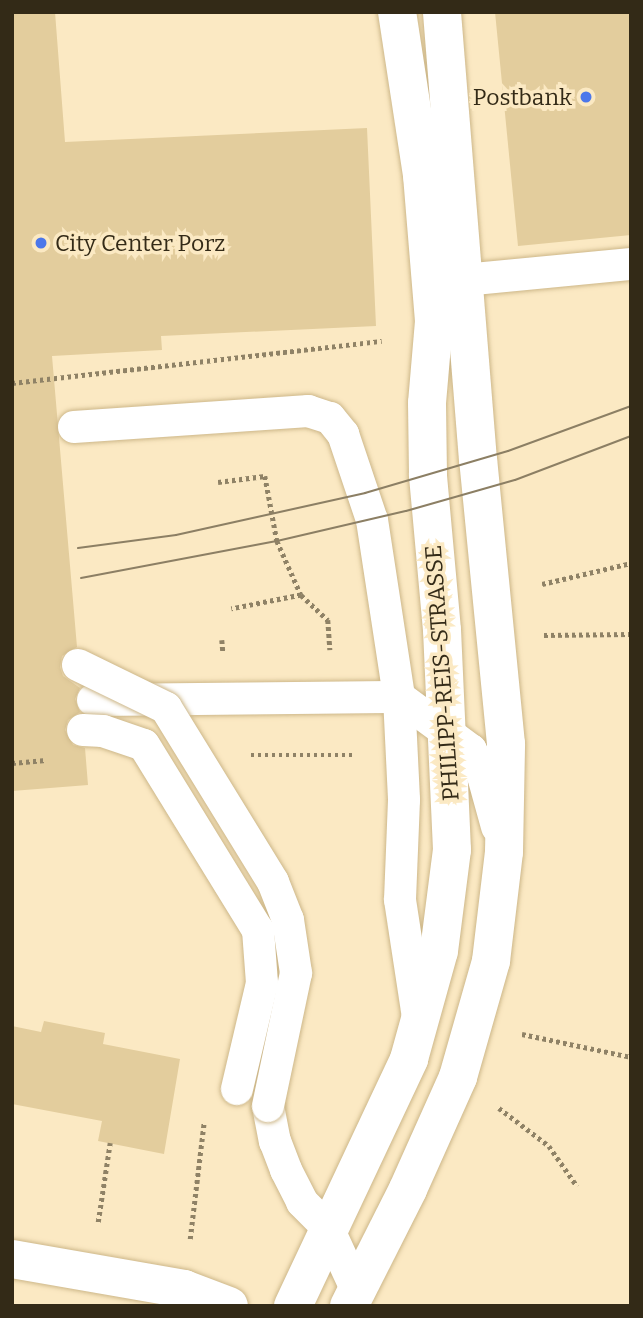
<!DOCTYPE html>
<html>
<head>
<meta charset="utf-8">
<style>
  body { margin:0 }
  #map { position:relative; width:643px; height:1318px; overflow:hidden; background:#fbe9c3; font-family:Bitter,serif }
  div>[style] { position:absolute }
  [style*='--x'] { left:calc(var(--x)*1px); top:calc(var(--y)*1px); width:calc(var(--w)*1px); rotate:calc(var(--a)*1deg) }
  .building>* { inset:0; background:#e3cd9d }
  .path>* { height:4.5px; margin-top:-2.25px; transform-origin:0; background:repeating-linear-gradient(90deg,#8f8266 0 3.5px,transparent 0 7px) }
  .roads { filter:drop-shadow(0 0 2px #cdb789) drop-shadow(0 0 2px #cdb789) }
  .lane>* { height:32px; margin:-16px; padding:0 16px; transform-origin:16px; border-radius:16px; background:#fff }
  .street>* { height:38px; margin:-19px; padding:0 19px; transform-origin:19px; border-radius:19px; background:#fff }
  .secondary>* { height:38px; margin:-19px; padding:0 19px; transform-origin:19px; border-radius:19px; background:#fff }
  .tram>* { height:2px; margin:-1px; padding:0 1px; transform-origin:1px; border-radius:1px; background:#8c7f64 }
  .bridges { filter:drop-shadow(0 0 2px #cdb789) drop-shadow(0 0 2px #cdb789) }
  .lane-bridge>* { height:32px; margin:-16px; padding:0 16px; transform-origin:16px; border-radius:16px; background:#fff }
  .dots>* { width:19px; height:19px; translate:-50% -50%; box-sizing:border-box; border:4px solid #fbe9c3; border-radius:50% }
  span { translate:-50% -50%; white-space:nowrap; text-align:center; line-height:1.15; -webkit-text-stroke:7px #fbe9c3; paint-order:stroke }
  .poi-label { font-size:23px; color:#332a17 }
  .right { translate:-100% -50%; text-align:right }
  .left { translate:0 -50%; text-align:left }
  .street-label { font-size:23px; color:#332a17 }
  .frame { position:absolute; inset:0; border:14px solid #332a17; pointer-events:none }
</style>
</head>
<body>
<div id="map">
  <div class="building">
    <i style="clip-path:polygon(12px 12px,55px 12px,65px 142px,367px 128px,376px 326px,161px 336px,162px 350px,52px 356px,77px 647px,62px 656px,60px 667px,63px 676px,80px 688px,75px 699px,80px 712px,68px 720px,65px 730px,73px 745px,85px 748px,88px 785px,12px 791px)"></i>
    <i style="clip-path:polygon(495px 12px,631px 12px,631px 235px,518px 246px)"></i>
    <i style="clip-path:polygon(44px 1021px,105px 1033px,103px 1044px,180px 1059px,164px 1154px,98px 1141px,102px 1121px,12px 1104px,12px 1026px,41px 1032px)"></i>
  </div>
  <div class="path">
    <i style="--x:12;--y:383;--w:372;--a:-6.5"></i>
    <i style="--x:218;--y:482;--w:47;--a:-7.3"></i>
    <i style="--x:265;--y:476;--w:66;--a:79.5"></i>
    <i style="--x:277;--y:541;--w:59;--a:66"></i>
    <i style="--x:301;--y:595;--w:71;--a:168.7"></i>
    <i style="--x:542;--y:584;--w:91;--a:-13.3"></i>
    <i style="--x:301;--y:595;--w:37;--a:43"></i>
    <i style="--x:328;--y:620;--w:30;--a:86"></i>
    <i style="--x:544;--y:635;--w:87;--a:-0.7"></i>
    <i style="--x:222;--y:640;--w:12;--a:85"></i>
    <i style="--x:251;--y:755;--w:103;--a:0"></i>
    <i style="--x:12;--y:763;--w:34;--a:-5"></i>
    <i style="--x:522;--y:1034;--w:111;--a:11.9"></i>
    <i style="--x:499;--y:1108;--w:63;--a:37.2"></i>
    <i style="--x:549;--y:1146;--w:49;--a:55"></i>
    <i style="--x:98;--y:1222;--w:80;--a:-81.4"></i>
    <i style="--x:190;--y:1239;--w:118;--a:-83.2"></i>
  </div>
  <div class="roads">
    <div class="lane">
      <i style="--x:464;--y:280;--w:168;--a:-5.5"></i>
      <i style="--x:74;--y:427;--w:235;--a:-3.9"></i>
      <i style="--x:308;--y:411;--w:23;--a:18"></i>
      <i style="--x:330;--y:418;--w:21;--a:51"></i>
      <i style="--x:343;--y:434;--w:91;--a:71.4"></i>
      <i style="--x:372;--y:520;--w:179;--a:81.3"></i>
      <i style="--x:399;--y:697;--w:103;--a:87.2"></i>
      <i style="--x:404;--y:800;--w:100;--a:92.3"></i>
      <i style="--x:400;--y:900;--w:119;--a:81.3"></i>
      <i style="--x:93;--y:700;--w:306;--a:-0.6"></i>
      <i style="--x:399;--y:697;--w:89;--a:36.4"></i>
      <i style="--x:471;--y:750;--w:29;--a:65"></i>
      <i style="--x:483;--y:776;--w:53;--a:74.6"></i>
      <i style="--x:268;--y:1106;--w:36;--a:79"></i>
      <i style="--x:275;--y:1141;--w:31;--a:69"></i>
      <i style="--x:286;--y:1170;--w:36;--a:63"></i>
      <i style="--x:302;--y:1202;--w:37;--a:45"></i>
      <i style="--x:328;--y:1228;--w:69;--a:65.3"></i>
    </div>
    <div class="street">
      <i style="--x:12;--y:1259;--w:175;--a:9.9"></i>
      <i style="--x:184;--y:1289;--w:48;--a:20.7"></i>
    </div>
    <div class="secondary">
      <i style="--x:293;--y:1306;--w:273;--a:-64.8"></i>
      <i style="--x:409;--y:1059;--w:112;--a:-74.5"></i>
      <i style="--x:439;--y:951;--w:102;--a:-82.7"></i>
      <i style="--x:452;--y:850;--w:220;--a:-92.6"></i>
      <i style="--x:442;--y:630;--w:156;--a:-95.2"></i>
      <i style="--x:428;--y:475;--w:72;--a:-90.8"></i>
      <i style="--x:427;--y:403;--w:82;--a:-85.1"></i>
      <i style="--x:434;--y:321;--w:146;--a:-94.7"></i>
      <i style="--x:422;--y:175;--w:165;--a:-98.7"></i>
      <i style="--x:349;--y:1306;--w:131;--a:-63.2"></i>
      <i style="--x:408;--y:1189;--w:123;--a:-65.9"></i>
      <i style="--x:458;--y:1077;--w:121;--a:-74.1"></i>
      <i style="--x:491;--y:961;--w:110;--a:-83.2"></i>
      <i style="--x:504;--y:852;--w:108;--a:-88.9"></i>
      <i style="--x:506;--y:744;--w:285;--a:-95.6"></i>
      <i style="--x:478;--y:460;--w:449;--a:-94.6"></i>
    </div>
  </div>
  <div class="tram">
    <i style="--x:78;--y:548;--w:99;--a:-7.6"></i>
    <i style="--x:176;--y:535;--w:194;--a:-12.5"></i>
    <i style="--x:365;--y:493;--w:149;--a:-16.4"></i>
    <i style="--x:508;--y:451;--w:131;--a:-20.1"></i>
    <i style="--x:81;--y:578;--w:199;--a:-10.7"></i>
    <i style="--x:277;--y:541;--w:132;--a:-13.1"></i>
    <i style="--x:406;--y:511;--w:113;--a:-15.9"></i>
    <i style="--x:515;--y:480;--w:124;--a:-20.8"></i>
  </div>
  <div class="bridges">
    <div class="lane-bridge">
      <i style="--x:78;--y:665;--w:98;--a:26"></i>
      <i style="--x:166;--y:708;--w:204;--a:58.4"></i>
      <i style="--x:273;--y:882;--w:41;--a:68.5"></i>
      <i style="--x:288;--y:920;--w:54;--a:81.4"></i>
      <i style="--x:296;--y:973;--w:136;--a:101.9"></i>
      <i style="--x:83;--y:730;--w:20;--a:3"></i>
      <i style="--x:103;--y:731;--w:43;--a:18.9"></i>
      <i style="--x:144;--y:745;--w:217;--a:58.4"></i>
      <i style="--x:258;--y:930;--w:53;--a:85.7"></i>
      <i style="--x:262;--y:983;--w:109;--a:103.3"></i>
    </div>
  </div>
  <div class="dots">
    <i style="left:586px;top:97px;background:#4c77ea"></i>
    <i style="left:41px;top:243px;background:#4c77ea"></i>
  </div>
  <div class="poi-label">
    <span class="right" style="left:572px;top:97px">Postbank</span>
    <span class="left" style="left:55px;top:243px">City Center Porz</span>
  </div>
  <div class="street-label">
    <span style="left:442px;top:673px;rotate:-94deg">PHILIPP-REIS-STRASSE</span>
  </div>
  <div class="frame"></div>
</div>
</body>
</html>
